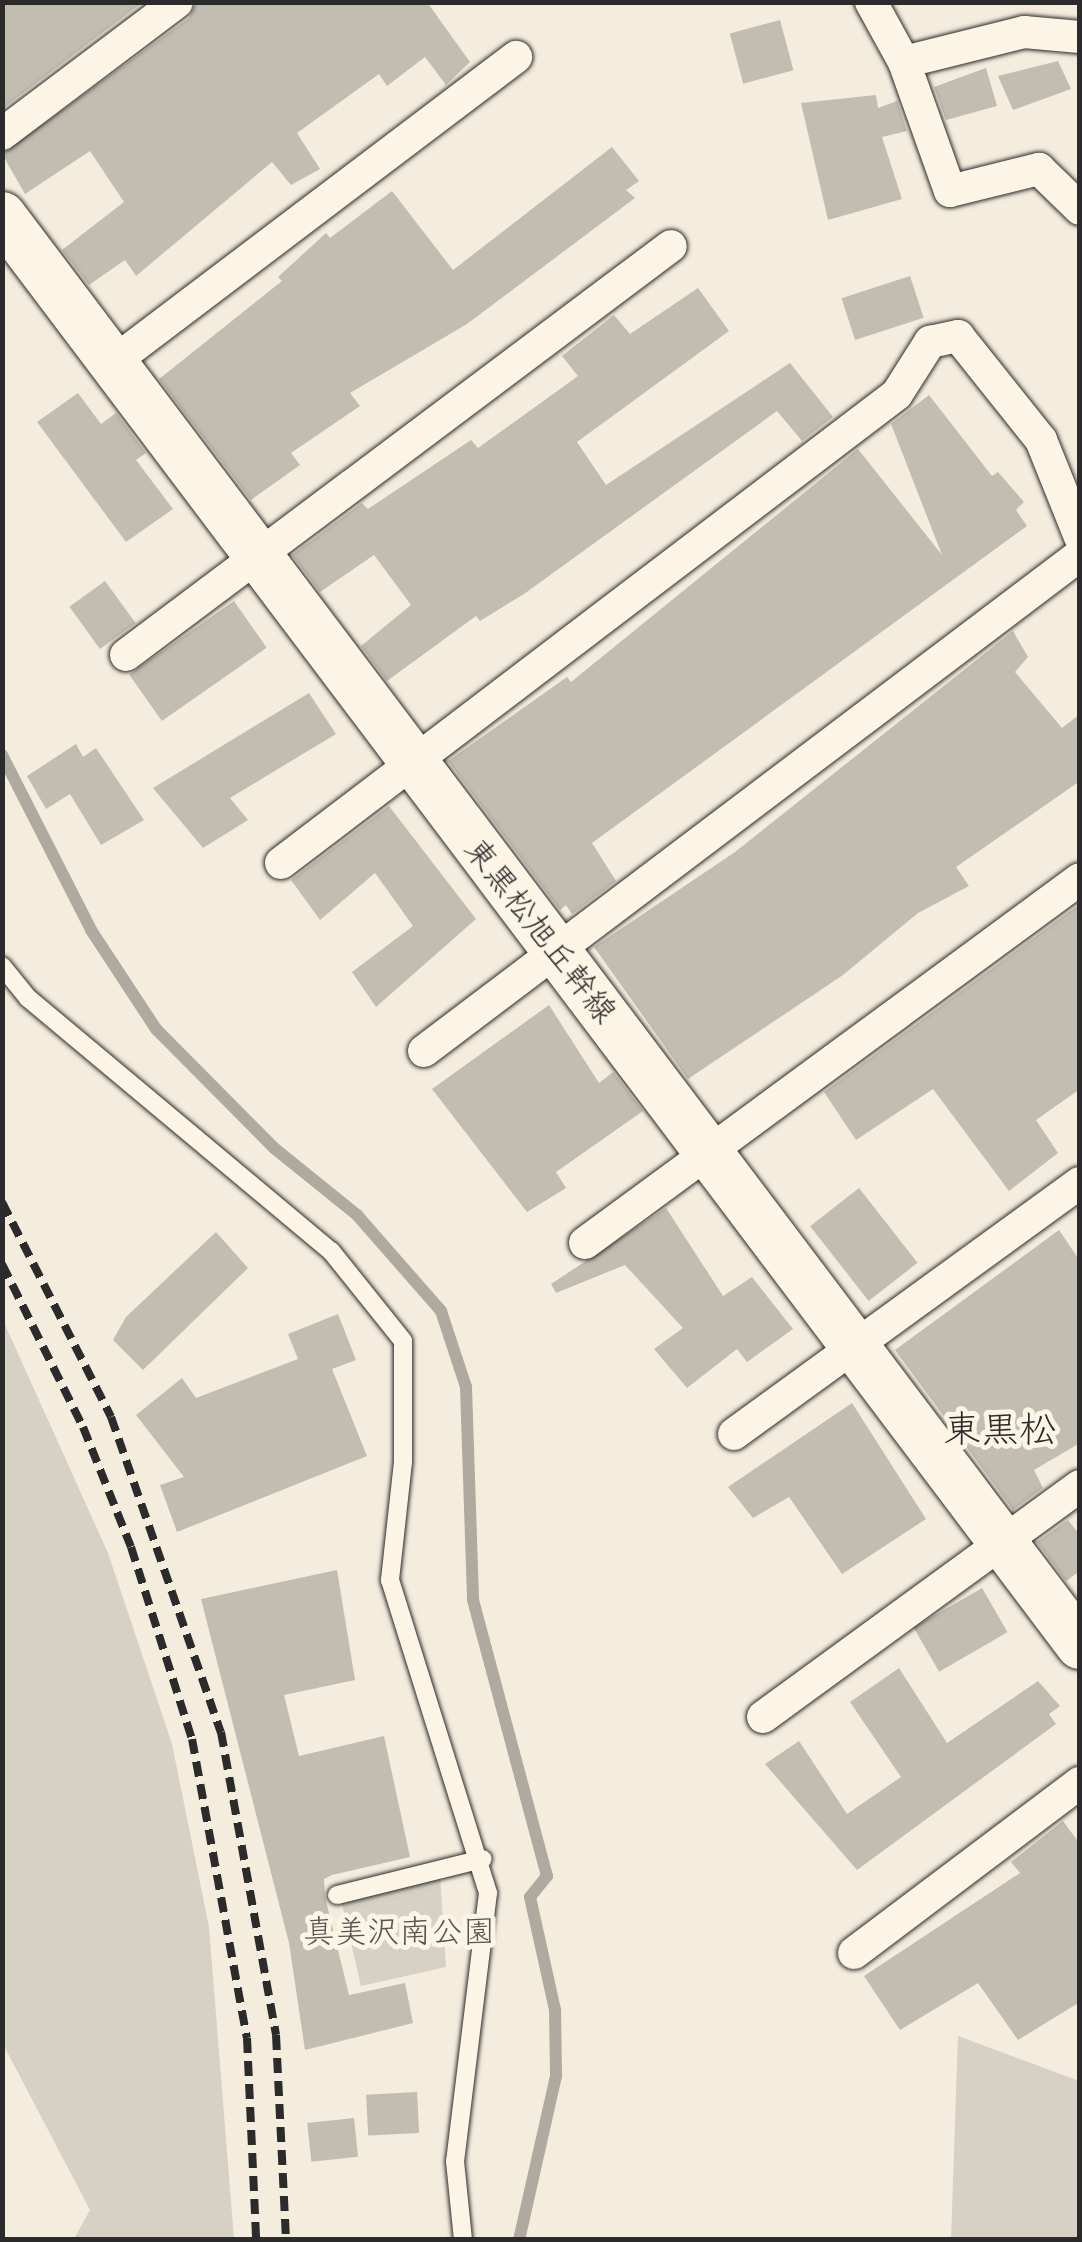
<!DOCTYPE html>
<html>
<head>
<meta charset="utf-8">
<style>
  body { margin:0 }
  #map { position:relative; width:1082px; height:2242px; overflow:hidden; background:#f4edde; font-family:Pangolin,"Klee One",sans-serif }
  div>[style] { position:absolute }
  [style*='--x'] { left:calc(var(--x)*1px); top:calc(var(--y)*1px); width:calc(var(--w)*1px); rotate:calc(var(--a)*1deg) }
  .green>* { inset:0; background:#d6d1c4 }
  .stream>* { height:12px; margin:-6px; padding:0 6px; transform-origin:6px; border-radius:6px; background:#afaaa0 }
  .building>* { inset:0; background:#c2bdb1; transform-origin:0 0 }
  .roads { filter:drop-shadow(0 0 2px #2b2b2b) drop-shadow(0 0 2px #2b2b2b) }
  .lane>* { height:18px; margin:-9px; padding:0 9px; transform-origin:9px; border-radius:9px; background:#fcf5e5 }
  .street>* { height:32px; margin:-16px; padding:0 16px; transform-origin:16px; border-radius:16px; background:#fcf5e5 }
  .secondary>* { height:48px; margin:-24px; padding:0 24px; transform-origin:24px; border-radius:24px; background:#fcf5e5 }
  .rail>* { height:8px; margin-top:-4px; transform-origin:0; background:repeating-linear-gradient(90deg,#2b2b2b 0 15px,transparent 0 23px) }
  span { translate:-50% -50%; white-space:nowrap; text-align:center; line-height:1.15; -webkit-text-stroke:10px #fcf5e5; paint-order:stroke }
  .street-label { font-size:32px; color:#2b2b2b }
  .park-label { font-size:32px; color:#565451 }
  .quarter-label { font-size:38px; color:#2b2b2b }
  .frame { position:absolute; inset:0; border:5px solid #2b2b2b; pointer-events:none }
</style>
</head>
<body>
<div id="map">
  <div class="green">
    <i style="clip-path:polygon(2px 1318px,108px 1553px,172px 1744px,209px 1927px,234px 2239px,74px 2239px,90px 2210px,3px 2044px)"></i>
    <i style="clip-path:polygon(440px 1875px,446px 1967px,361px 1986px,342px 1904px)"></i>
    <i style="clip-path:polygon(958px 2036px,1079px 2081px,1079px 2239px,951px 2239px)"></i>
  </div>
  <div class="stream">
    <i style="--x:2;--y:755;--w:196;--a:63"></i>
    <i style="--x:91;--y:930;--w:118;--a:56.7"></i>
    <i style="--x:156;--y:1029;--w:168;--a:45.2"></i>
    <i style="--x:274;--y:1148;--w:107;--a:38.9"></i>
    <i style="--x:357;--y:1215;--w:128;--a:48.8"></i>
    <i style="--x:441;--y:1311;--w:80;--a:71.8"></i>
    <i style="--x:466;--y:1387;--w:213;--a:88.1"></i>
    <i style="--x:473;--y:1600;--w:286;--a:75"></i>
    <i style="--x:547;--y:1876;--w:27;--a:129"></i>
    <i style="--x:530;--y:1897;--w:116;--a:77.5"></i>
    <i style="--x:555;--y:2010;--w:66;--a:89.1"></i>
    <i style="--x:556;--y:2076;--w:168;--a:102.7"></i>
  </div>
  <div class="building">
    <i style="clip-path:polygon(2px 2px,143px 2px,2px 109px)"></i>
    <i style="clip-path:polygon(197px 2px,427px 2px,470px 62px,446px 85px,425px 57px,387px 86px,379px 74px,297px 133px,320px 169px,291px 185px,272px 162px,136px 276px,125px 260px,89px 285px,62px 250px,124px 202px,90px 151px,25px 194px,2px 154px,189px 18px)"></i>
    <i style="left:780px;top:20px;width:52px;height:52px;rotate:75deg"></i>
    <i style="clip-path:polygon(1058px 61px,1071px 89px,1013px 110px,998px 76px)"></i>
    <i style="clip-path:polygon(986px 68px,997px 106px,946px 120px,934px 87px)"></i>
    <i style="clip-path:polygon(876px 95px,878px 108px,897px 101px,907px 131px,882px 137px,902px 199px,828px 220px,801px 103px)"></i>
    <i style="clip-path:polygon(612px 147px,639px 181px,626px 190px,635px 198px,467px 324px,350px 393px,360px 406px,291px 453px,300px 465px,251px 500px,159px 379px,282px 281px,278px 277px,326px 233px,330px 238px,392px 191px,453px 270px)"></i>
    <i style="left:910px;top:276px;width:44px;height:72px;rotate:72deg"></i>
    <i style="clip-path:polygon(698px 288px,729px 331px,577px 442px,606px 485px,790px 363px,833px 417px,802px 441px,777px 411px,524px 594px,480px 621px,476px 616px,387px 681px,361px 646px,411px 605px,374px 555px,320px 592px,292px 555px,362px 503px,368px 509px,471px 440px,478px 448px,578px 376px,562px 356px,614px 315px,630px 334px)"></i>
    <i style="clip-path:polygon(78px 393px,101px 424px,116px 413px,146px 453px,136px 460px,173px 509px,126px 542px,37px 422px)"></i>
    <i style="clip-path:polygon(929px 395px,992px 476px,998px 472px,1024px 502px,1016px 510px,1027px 526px,592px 843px,616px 881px,572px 914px,566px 905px,560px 910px,448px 761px,567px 677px,571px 682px,858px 449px,942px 555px,891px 424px)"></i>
    <i style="left:105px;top:581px;width:52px;height:44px;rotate:54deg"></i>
    <i style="left:234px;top:601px;width:57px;height:128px;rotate:55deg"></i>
    <i style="clip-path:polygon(1013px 631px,1028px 657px,1015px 672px,1062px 728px,1080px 714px,1080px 781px,956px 867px,969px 886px,918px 913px,843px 975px,688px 1079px,594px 947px,735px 852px)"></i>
    <i style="clip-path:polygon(309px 693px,336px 734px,230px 798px,248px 820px,203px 848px,153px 788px)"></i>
    <i style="clip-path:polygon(76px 744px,83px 757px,96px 748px,144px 820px,101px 845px,70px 794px,46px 809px,27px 776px)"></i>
    <i style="clip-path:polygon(389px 806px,476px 919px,376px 1007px,352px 972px,413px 926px,375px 873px,320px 920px,291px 880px)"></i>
    <i style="clip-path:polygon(1080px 904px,1080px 1089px,1036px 1120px,1058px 1153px,1009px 1191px,933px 1089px,856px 1140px,824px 1092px)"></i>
    <i style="clip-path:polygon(549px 1005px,599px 1083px,613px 1072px,643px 1111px,556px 1172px,566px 1188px,527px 1212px,432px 1089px)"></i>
    <i style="left:859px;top:1188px;width:95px;height:62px;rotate:52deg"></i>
    <i style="clip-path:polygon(666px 1208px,723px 1296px,752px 1277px,793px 1329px,747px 1362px,737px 1349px,687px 1388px,654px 1349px,683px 1328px,625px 1265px,556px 1293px,551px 1284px)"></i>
    <i style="clip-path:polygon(1059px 1230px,1080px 1261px,1080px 1443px,1034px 1470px,1043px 1488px,1013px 1510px,895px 1350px)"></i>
    <i style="clip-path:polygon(216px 1232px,248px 1268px,143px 1370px,113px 1340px,126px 1317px)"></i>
    <i style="clip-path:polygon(338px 1314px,356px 1360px,332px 1369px,367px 1456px,177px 1532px,160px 1485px,184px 1477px,136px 1415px,182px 1378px,196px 1398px,298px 1359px,288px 1334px)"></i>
    <i style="clip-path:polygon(852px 1403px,926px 1519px,842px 1574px,789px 1497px,753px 1518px,728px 1487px)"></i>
    <i style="clip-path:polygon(1068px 1520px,1080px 1535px,1080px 1571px,1066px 1581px,1037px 1542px)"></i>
    <i style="clip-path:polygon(337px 1570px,355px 1680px,284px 1695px,299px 1756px,384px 1736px,410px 1857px,332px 1875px,324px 1879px,325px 1897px,349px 1995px,405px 1983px,413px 2023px,305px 2050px,289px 1943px,201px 1599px)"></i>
    <i style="left:982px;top:1588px;width:51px;height:79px;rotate:60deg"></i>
    <i style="clip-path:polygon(899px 1668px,947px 1743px,1038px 1681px,1060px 1706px,1049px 1714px,1056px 1724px,857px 1870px,765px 1764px,799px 1741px,847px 1814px,901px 1777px,850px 1702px)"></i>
    <i style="clip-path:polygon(1063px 1821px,1080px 1844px,1080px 2002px,1018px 2040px,978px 1983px,900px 2030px,864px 1976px,1020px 1873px,1011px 1862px)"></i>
    <i style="left:417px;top:2092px;width:41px;height:51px;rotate:87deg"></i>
    <i style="left:354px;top:2118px;width:39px;height:47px;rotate:84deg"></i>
  </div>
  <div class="roads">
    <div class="lane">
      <i style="--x:2;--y:966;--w:41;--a:50.9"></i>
      <i style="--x:28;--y:998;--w:395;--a:39.9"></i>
      <i style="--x:331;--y:1251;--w:115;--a:51.3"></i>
      <i style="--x:403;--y:1341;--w:121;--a:90"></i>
      <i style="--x:403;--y:1462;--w:119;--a:96.3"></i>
      <i style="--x:390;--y:1580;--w:328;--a:72.6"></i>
      <i style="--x:488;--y:1893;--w:270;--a:97"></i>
      <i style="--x:455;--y:2161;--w:79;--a:84.2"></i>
      <i style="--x:337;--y:1895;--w:150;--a:-13.9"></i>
    </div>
    <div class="street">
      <i style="--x:871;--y:2;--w:68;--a:61.2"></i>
      <i style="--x:904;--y:62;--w:137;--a:70.4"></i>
      <i style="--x:950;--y:191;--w:92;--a:-13.9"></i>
      <i style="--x:1039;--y:169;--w:57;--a:44.3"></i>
      <i style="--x:904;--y:62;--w:124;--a:-14"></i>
      <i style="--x:1024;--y:32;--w:56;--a:5.1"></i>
      <i style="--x:2;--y:134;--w:219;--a:-37"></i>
      <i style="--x:112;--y:363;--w:507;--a:-37.14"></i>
      <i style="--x:126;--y:655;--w:681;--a:-36.89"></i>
      <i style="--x:281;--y:863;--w:774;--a:-37.28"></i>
      <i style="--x:897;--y:394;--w:62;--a:-57.6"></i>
      <i style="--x:930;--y:342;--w:29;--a:-12"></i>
      <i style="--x:958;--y:336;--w:133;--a:51.4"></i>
      <i style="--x:1041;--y:440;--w:105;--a:68.1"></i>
      <i style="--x:424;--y:1051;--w:822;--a:-37.09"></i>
      <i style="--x:585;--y:1243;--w:614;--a:-36.33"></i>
      <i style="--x:734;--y:1434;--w:427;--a:-36"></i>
      <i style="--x:763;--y:1717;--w:392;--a:-36.1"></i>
      <i style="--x:854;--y:1953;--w:283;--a:-37"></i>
    </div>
    <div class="secondary">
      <i style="--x:2;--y:216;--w:1790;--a:52.97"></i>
    </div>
  </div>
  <div class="rail">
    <i style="--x:2;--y:1202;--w:241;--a:63.1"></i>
    <i style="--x:111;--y:1417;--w:334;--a:70.8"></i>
    <i style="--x:221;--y:1732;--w:308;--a:79.7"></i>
    <i style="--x:276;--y:2035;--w:205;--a:87.2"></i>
    <i style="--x:2;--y:1264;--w:182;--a:63.6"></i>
    <i style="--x:83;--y:1427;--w:129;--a:68.2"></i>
    <i style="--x:131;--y:1547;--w:201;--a:72.4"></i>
    <i style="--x:192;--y:1739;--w:304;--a:79.6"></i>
    <i style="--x:247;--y:2038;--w:202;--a:87.4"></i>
  </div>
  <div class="street-label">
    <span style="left:540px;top:931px;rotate:52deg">東黒松旭丘幹線</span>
  </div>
  <div class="park-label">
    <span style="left:399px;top:1932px">真美沢南公園</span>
  </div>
  <div class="quarter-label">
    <span style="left:1000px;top:1431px">東黒松</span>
  </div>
  <div class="frame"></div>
</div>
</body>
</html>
